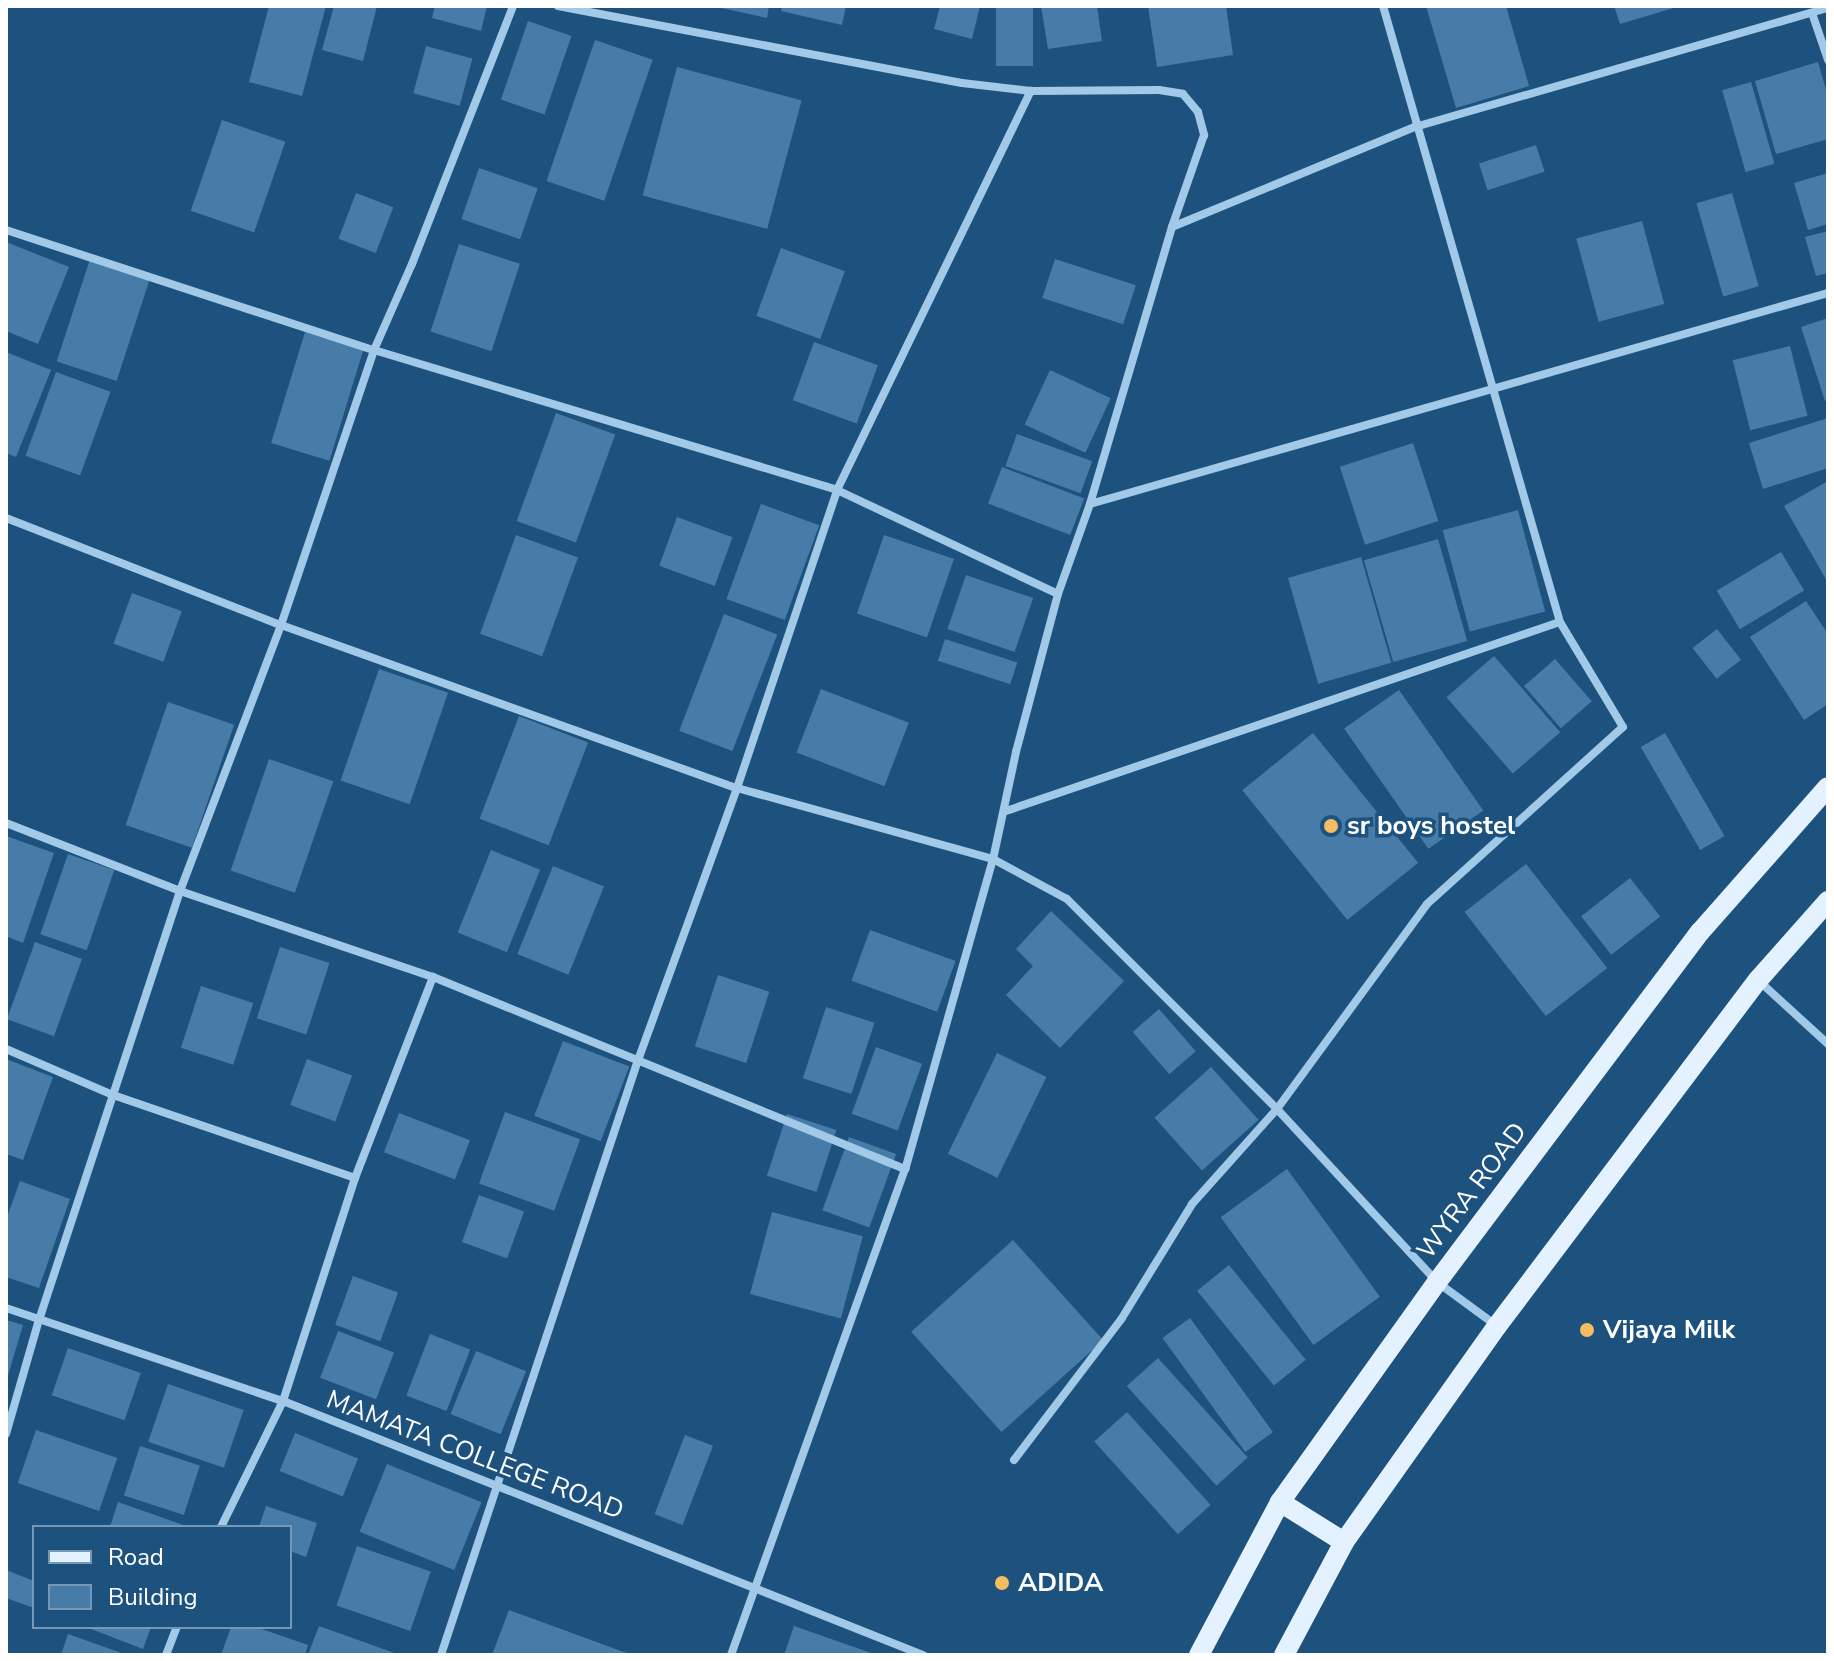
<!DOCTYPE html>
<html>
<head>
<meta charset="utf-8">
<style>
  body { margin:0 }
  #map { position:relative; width:1834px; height:1661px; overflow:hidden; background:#1e527e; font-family:"Nunito Sans",sans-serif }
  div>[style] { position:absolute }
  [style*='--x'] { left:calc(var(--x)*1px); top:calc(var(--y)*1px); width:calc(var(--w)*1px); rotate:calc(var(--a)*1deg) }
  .building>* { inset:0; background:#477ca8; transform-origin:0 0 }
  .street>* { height:8px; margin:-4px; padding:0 4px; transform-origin:4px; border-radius:4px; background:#a2c9e8 }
  .primary>* { height:20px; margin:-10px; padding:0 10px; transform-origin:10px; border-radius:10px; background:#e4f1fe }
  .dots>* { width:22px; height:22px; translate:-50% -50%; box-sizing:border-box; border:4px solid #1e527e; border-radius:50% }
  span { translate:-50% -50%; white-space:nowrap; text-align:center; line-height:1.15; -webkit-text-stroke:7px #1e527e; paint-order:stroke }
  .poi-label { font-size:26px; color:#fff; font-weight:700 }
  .left { translate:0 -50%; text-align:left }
  .street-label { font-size:26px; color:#fff }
  .frame { position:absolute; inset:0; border:8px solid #fff; pointer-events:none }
  .legend { position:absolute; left:32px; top:1525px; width:260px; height:104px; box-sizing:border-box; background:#1e527e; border:2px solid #7897b2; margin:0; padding:10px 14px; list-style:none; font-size:24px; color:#fff }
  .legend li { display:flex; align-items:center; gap:16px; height:40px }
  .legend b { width:40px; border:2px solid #7897b2 }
</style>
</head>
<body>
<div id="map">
  <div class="building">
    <i style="clip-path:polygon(269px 6px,326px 6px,302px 96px,249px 82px)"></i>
    <i style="clip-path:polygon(334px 6px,377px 6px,363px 61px,322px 50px)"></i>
    <i style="clip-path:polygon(435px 6px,487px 6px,481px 31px,432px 18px)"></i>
    <i style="clip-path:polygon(712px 6px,769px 6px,767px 18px)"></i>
    <i style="clip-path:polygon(782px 6px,846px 6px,842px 25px,781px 11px)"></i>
    <i style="clip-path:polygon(940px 6px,980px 6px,972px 39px,934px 29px)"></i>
    <i style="left:996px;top:6px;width:37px;height:60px"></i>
    <i style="clip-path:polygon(1041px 6px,1097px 6px,1102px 41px,1048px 49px)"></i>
    <i style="clip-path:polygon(1148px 6px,1226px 6px,1233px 55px,1157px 67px)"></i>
    <i style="clip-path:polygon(1426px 6px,1506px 6px,1529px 86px,1456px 108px)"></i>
    <i style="clip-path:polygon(1614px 6px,1677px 6px,1677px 7px,1620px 24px)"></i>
    <i style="left:528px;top:21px;width:46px;height:83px;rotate:19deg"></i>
    <i style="left:595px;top:40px;width:61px;height:149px;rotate:19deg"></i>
    <i style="left:426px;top:46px;width:48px;height:49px;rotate:15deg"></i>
    <i style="clip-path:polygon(1818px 62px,1828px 97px,1828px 139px,1776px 154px,1755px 81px)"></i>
    <i style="left:677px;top:67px;width:129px;height:133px;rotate:15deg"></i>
    <i style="left:1751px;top:82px;width:85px;height:30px;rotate:74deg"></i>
    <i style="left:222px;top:120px;width:67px;height:96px;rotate:19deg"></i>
    <i style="left:1536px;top:145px;width:28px;height:60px;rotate:72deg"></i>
    <i style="left:479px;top:168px;width:62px;height:54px;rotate:19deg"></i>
    <i style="clip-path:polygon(1828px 173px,1828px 224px,1808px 230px,1794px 183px)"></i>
    <i style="left:356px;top:193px;width:40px;height:49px;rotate:21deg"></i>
    <i style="left:1732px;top:193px;width:97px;height:37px;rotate:74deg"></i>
    <i style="left:1642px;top:221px;width:86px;height:68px;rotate:75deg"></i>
    <i style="clip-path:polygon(1828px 231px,1828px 273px,1816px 276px,1805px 237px)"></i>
    <i style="clip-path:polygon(6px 242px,69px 267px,38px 344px,6px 331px)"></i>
    <i style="left:459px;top:244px;width:64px;height:92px;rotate:18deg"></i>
    <i style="left:781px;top:248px;width:68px;height:72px;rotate:20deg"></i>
    <i style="left:91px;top:256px;width:63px;height:111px;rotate:18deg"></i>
    <i style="left:1055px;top:259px;width:85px;height:41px;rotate:18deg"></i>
    <i style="clip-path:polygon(1828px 318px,1828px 400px,1825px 401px,1801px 327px)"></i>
    <i style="left:305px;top:332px;width:61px;height:116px;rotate:17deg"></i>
    <i style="left:814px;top:342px;width:68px;height:62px;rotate:20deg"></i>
    <i style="left:1790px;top:346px;width:72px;height:59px;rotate:76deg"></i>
    <i style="clip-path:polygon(6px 352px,51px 370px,16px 457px,6px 453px)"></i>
    <i style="left:1050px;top:370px;width:67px;height:60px;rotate:25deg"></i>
    <i style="left:56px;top:372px;width:58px;height:89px;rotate:20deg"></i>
    <i style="left:556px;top:413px;width:63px;height:115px;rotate:20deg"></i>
    <i style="clip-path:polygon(1828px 418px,1828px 468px,1763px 489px,1749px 443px)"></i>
    <i style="left:1017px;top:434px;width:80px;height:34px;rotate:20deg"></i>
    <i style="left:1413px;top:443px;width:82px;height:77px;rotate:72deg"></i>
    <i style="left:1002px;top:467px;width:88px;height:39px;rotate:21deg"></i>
    <i style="clip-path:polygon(1828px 481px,1828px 583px,1784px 506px)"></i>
    <i style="left:761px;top:504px;width:62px;height:101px;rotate:20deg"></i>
    <i style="left:1518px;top:510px;width:105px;height:78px;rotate:75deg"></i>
    <i style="left:677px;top:517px;width:59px;height:52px;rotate:20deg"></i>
    <i style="left:516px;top:535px;width:66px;height:105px;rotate:20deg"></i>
    <i style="left:884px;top:535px;width:74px;height:83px;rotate:19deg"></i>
    <i style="left:1438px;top:539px;width:106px;height:77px;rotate:74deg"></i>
    <i style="left:1781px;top:552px;width:45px;height:75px;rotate:59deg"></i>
    <i style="left:1361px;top:557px;width:110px;height:76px;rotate:74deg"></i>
    <i style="left:966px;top:575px;width:71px;height:57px;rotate:19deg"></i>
    <i style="left:132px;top:593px;width:53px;height:54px;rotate:20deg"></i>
    <i style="clip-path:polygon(1806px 601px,1828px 634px,1828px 704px,1804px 720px,1750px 637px)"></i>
    <i style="left:724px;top:614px;width:57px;height:125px;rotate:21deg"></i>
    <i style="left:1717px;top:629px;width:39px;height:31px;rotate:52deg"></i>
    <i style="left:945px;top:639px;width:76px;height:23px;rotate:18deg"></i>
    <i style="left:1494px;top:656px;width:101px;height:63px;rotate:49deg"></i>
    <i style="left:1555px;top:659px;width:56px;height:41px;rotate:49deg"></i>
    <i style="left:379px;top:669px;width:73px;height:118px;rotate:19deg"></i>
    <i style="left:821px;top:689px;width:94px;height:68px;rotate:21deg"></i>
    <i style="left:1399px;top:690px;width:147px;height:67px;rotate:55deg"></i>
    <i style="left:168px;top:702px;width:70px;height:130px;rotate:19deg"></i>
    <i style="left:519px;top:716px;width:74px;height:110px;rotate:21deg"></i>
    <i style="left:1313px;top:733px;width:167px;height:91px;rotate:51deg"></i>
    <i style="left:1665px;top:733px;width:119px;height:28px;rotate:60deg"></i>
    <i style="left:269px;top:759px;width:68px;height:118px;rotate:19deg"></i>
    <i style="clip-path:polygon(6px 836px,54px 853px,23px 943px,6px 936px)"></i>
    <i style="left:491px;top:850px;width:53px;height:89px;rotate:22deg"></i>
    <i style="left:68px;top:854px;width:49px;height:85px;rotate:19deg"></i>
    <i style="left:1526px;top:864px;width:132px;height:78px;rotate:52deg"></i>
    <i style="left:553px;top:866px;width:55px;height:95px;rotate:22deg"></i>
    <i style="left:1630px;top:878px;width:49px;height:62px;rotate:52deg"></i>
    <i style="clip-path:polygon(1051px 911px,1124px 981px,1060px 1048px,1006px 995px,1033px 966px,1016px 949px)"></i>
    <i style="left:870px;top:930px;width:91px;height:54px;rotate:20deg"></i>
    <i style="left:35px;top:942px;width:50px;height:82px;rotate:20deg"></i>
    <i style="left:280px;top:947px;width:52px;height:75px;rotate:18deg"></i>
    <i style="left:718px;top:975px;width:54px;height:75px;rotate:18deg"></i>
    <i style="left:201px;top:986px;width:55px;height:65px;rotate:18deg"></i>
    <i style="left:826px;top:1007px;width:51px;height:75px;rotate:18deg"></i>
    <i style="left:1159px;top:1009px;width:56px;height:35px;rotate:49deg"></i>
    <i style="left:563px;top:1041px;width:71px;height:80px;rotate:21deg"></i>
    <i style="left:876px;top:1047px;width:49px;height:71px;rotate:20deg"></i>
    <i style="left:997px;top:1053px;width:55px;height:112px;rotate:26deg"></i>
    <i style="clip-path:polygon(6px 1059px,53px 1077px,23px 1160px,6px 1154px)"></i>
    <i style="left:307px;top:1059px;width:48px;height:49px;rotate:20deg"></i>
    <i style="left:1211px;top:1067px;width:71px;height:76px;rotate:48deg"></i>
    <i style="left:505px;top:1112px;width:80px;height:76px;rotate:20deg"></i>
    <i style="left:399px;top:1113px;width:76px;height:42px;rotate:21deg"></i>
    <i style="left:787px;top:1114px;width:52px;height:65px;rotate:18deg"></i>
    <i style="left:849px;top:1137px;width:50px;height:78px;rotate:20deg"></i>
    <i style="left:1287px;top:1169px;width:158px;height:82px;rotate:54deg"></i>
    <i style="clip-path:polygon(20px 1181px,70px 1199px,39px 1288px,6px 1277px,6px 1220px)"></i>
    <i style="left:479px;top:1195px;width:48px;height:50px;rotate:20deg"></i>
    <i style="left:772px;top:1212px;width:94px;height:85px;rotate:15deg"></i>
    <i style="left:1013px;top:1240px;width:135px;height:137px;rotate:48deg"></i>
    <i style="left:1229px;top:1265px;width:122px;height:41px;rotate:51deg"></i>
    <i style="left:353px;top:1276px;width:48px;height:52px;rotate:20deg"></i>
    <i style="left:1190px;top:1318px;width:141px;height:34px;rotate:54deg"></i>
    <i style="clip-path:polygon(6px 1320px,23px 1325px,7px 1379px,6px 1378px)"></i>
    <i style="left:338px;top:1331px;width:60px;height:50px;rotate:21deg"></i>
    <i style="left:430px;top:1334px;width:43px;height:66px;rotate:21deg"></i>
    <i style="left:68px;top:1348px;width:77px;height:50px;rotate:19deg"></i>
    <i style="left:476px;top:1351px;width:54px;height:68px;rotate:22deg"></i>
    <i style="left:1158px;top:1358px;width:134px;height:42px;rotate:48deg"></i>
    <i style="left:168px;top:1384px;width:80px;height:61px;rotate:19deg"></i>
    <i style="left:1127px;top:1412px;width:125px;height:44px;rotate:48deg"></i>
    <i style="left:36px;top:1430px;width:86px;height:56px;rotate:19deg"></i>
    <i style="left:295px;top:1433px;width:68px;height:41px;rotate:22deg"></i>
    <i style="left:685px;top:1435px;width:30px;height:85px;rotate:21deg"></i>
    <i style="left:140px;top:1446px;width:63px;height:52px;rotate:18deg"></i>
    <i style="left:387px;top:1464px;width:102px;height:73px;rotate:22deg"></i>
    <i style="clip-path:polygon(118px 1502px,189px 1527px,110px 1527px)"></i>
    <i style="clip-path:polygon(266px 1506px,317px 1523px,306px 1557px,290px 1551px,290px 1527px,259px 1527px)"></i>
    <i style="left:357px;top:1546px;width:78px;height:63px;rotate:19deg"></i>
    <i style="clip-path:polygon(6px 1570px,34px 1581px,34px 1608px,6px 1598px)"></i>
    <i style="clip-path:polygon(509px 1610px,632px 1655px,492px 1655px)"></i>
    <i style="clip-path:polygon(319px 1626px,400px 1655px,308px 1655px)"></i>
    <i style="clip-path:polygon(794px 1626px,877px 1655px,784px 1655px)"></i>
    <i style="clip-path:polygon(86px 1627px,151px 1627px,143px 1649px)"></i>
    <i style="clip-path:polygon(231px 1627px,256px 1627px,308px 1645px,305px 1655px,221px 1655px)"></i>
    <i style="clip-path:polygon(68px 1634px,127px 1655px,61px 1655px)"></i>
  </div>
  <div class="street">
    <i style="--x:558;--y:6;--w:411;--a:10.8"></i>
    <i style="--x:962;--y:83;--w:69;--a:6.6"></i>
    <i style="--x:1031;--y:91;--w:128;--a:-0.4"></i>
    <i style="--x:1159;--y:90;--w:24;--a:9"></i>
    <i style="--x:1183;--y:94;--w:23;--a:50"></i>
    <i style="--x:1198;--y:112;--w:24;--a:75"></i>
    <i style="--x:1204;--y:135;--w:97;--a:109.2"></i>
    <i style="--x:1172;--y:227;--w:289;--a:106.5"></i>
    <i style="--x:1090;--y:504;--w:96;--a:109.6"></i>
    <i style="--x:1812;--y:13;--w:50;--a:71.2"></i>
    <i style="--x:1172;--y:227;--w:263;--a:-22.4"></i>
    <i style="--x:1415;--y:127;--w:430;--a:-16.1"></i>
    <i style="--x:6;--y:230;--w:387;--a:18.1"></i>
    <i style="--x:374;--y:350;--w:484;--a:16.8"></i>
    <i style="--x:837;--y:490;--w:244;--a:25.2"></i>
    <i style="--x:1058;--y:594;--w:163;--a:104.9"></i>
    <i style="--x:1016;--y:752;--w:109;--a:102.1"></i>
    <i style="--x:993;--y:859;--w:84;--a:28.4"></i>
    <i style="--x:1067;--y:899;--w:297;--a:45"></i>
    <i style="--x:1277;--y:1109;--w:236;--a:47.2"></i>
    <i style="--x:1437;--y:1282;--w:74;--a:36.3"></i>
    <i style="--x:1090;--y:504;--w:768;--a:-15.96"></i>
    <i style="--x:6;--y:518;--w:295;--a:21.3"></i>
    <i style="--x:281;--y:625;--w:484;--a:19.7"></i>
    <i style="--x:737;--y:788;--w:266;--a:15.5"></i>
    <i style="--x:993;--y:859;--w:322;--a:105.8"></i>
    <i style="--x:905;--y:1169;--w:516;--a:109.7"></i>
    <i style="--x:1006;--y:811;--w:585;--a:-18.84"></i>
    <i style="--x:1560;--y:622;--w:641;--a:-106.03"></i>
    <i style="--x:6;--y:823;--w:187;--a:21.3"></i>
    <i style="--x:180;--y:891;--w:267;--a:18.8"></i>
    <i style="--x:433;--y:977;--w:510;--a:22.14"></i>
    <i style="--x:1759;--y:981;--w:93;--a:42.4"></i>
    <i style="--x:6;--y:1049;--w:116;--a:23.3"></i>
    <i style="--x:113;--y:1095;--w:256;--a:18.9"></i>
    <i style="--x:6;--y:1308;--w:292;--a:18.6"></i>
    <i style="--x:283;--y:1401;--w:689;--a:21.65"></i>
    <i style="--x:6;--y:1434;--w:119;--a:-73.9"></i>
    <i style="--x:39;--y:1320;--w:452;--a:-71.8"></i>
    <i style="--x:180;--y:891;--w:285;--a:-69.2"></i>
    <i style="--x:281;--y:625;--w:290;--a:-71.3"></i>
    <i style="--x:374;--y:350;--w:94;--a:-66.2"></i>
    <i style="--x:412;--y:264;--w:277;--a:-68.6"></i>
    <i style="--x:1014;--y:1460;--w:178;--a:-52.7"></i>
    <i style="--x:1122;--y:1318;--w:134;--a:-58.4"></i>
    <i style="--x:1192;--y:1204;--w:127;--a:-48.2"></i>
    <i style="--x:1277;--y:1109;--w:254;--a:-53.8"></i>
    <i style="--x:1427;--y:904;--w:264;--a:-42.1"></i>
    <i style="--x:1623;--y:727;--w:122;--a:-121"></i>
    <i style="--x:221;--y:1527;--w:140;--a:-63.8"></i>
    <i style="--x:283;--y:1401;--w:234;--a:-72.1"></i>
    <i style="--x:355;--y:1178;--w:216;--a:-68.8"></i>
    <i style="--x:166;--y:1655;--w:30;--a:-69"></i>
    <i style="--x:441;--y:1655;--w:624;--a:-71.68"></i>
    <i style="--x:637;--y:1063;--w:293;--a:-70"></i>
    <i style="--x:737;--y:788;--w:314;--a:-71.4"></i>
    <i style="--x:837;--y:490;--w:444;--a:-64.1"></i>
  </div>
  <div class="primary">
    <i style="--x:1280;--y:1502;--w:75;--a:32"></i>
    <i style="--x:1199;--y:1655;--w:173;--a:-62.1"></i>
    <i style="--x:1280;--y:1502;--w:270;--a:-54.5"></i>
    <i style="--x:1437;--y:1282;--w:438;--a:-53.1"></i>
    <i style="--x:1700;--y:932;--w:193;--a:-48.6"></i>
    <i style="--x:1284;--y:1655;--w:128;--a:-62"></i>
    <i style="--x:1344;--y:1542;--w:265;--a:-54.7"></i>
    <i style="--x:1497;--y:1326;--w:433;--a:-53"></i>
    <i style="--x:1758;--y:980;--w:106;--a:-48.5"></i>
  </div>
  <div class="dots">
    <i style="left:1331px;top:826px;background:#f6bc61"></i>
    <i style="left:1587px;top:1330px;background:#f6bc61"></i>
    <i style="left:1002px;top:1583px;background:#f6bc61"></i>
  </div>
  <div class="poi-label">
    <span class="left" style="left:1347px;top:826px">sr boys hostel</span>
    <span class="left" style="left:1603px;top:1330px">Vijaya Milk</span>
    <span class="left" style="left:1018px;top:1583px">ADIDA</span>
  </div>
  <div class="street-label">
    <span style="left:1472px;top:1191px;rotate:-53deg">WYRA ROAD</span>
    <span style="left:475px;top:1455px;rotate:21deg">MAMATA COLLEGE ROAD</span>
  </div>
  <div class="frame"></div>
  <ul class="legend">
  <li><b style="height:10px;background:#e4f1fe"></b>Road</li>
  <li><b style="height:22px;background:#477ca8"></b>Building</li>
  </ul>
</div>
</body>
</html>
